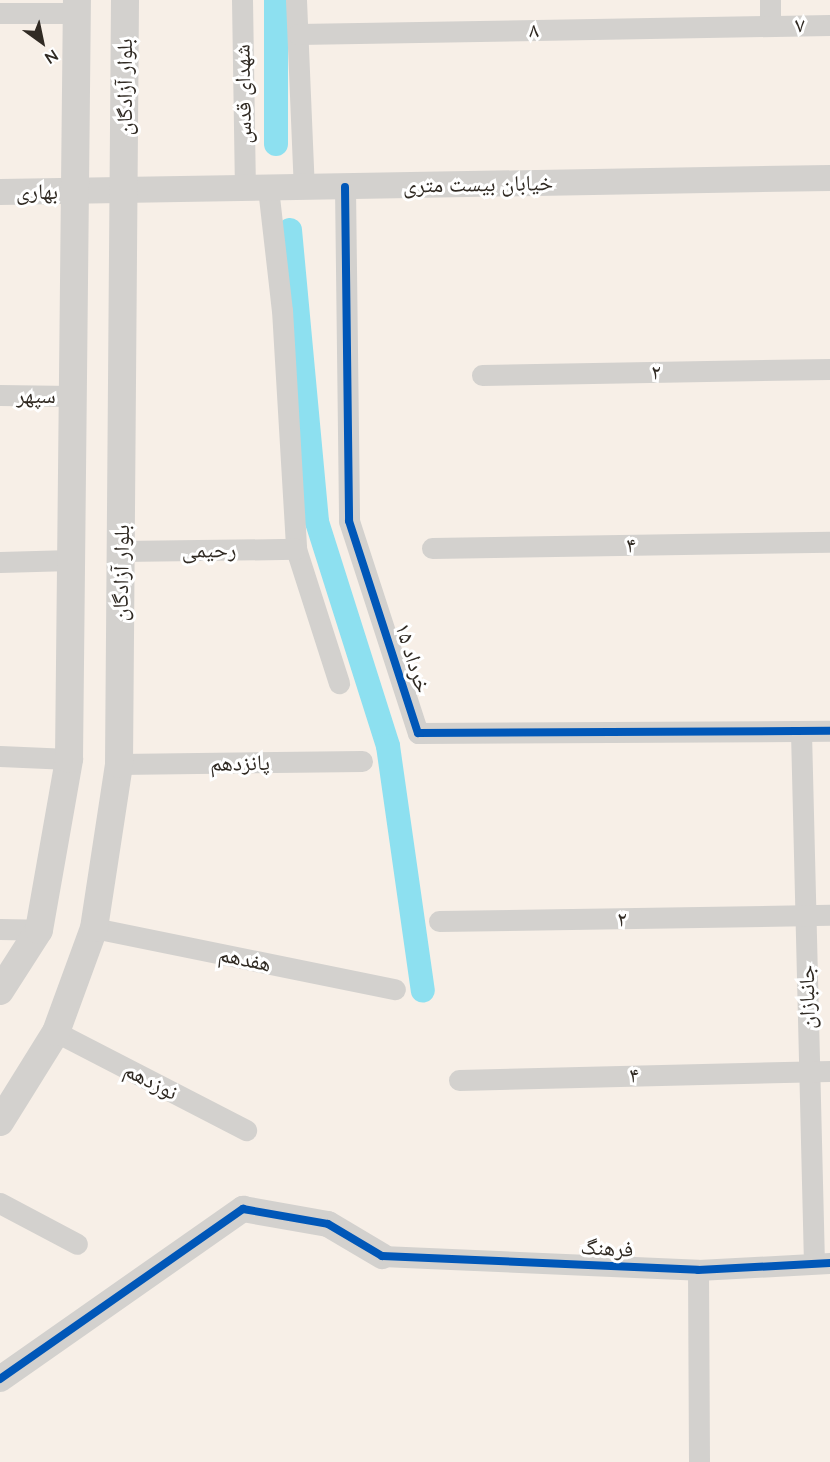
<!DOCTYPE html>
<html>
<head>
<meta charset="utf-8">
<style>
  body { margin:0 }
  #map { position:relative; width:830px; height:1462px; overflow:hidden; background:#f7efe7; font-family:Mulish,"Noto Naskh Arabic",sans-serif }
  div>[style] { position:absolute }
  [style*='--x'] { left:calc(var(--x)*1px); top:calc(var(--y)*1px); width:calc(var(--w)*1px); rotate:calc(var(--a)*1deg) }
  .canal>* { height:24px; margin:-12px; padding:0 12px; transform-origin:12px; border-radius:12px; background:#8de0f0 }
  .minor>* { height:21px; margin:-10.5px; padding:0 10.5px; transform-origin:10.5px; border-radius:10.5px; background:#d3d1ce }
  .tertiary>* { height:26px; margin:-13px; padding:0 13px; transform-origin:13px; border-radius:13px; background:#d3d1ce }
  .secondary>* { height:28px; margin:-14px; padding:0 14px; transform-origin:14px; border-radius:14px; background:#d3d1ce }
  .cycleway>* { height:8px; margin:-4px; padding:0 4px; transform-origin:4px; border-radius:4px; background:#0057b8 }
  span { translate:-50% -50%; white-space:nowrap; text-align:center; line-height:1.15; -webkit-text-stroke:6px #fff; paint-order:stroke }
  .street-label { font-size:22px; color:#302a23 }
  .north { position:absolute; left:12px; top:12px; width:60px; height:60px; -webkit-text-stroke:4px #fff; paint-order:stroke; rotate:147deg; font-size:16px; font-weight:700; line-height:24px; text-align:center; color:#302a23 }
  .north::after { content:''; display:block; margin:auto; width:21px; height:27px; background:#302a23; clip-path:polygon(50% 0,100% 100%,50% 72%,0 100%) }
</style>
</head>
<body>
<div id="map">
  <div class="canal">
    <i style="--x:276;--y:144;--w:144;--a:-90"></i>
    <i style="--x:290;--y:230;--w:293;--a:84.7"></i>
    <i style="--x:317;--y:522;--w:235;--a:72.4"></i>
    <i style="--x:388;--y:746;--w:247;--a:81.9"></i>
  </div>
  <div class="minor">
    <i style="--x:242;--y:0;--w:188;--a:89.1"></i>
    <i style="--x:296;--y:0;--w:187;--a:87.6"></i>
    <i style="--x:770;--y:0;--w:25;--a:90"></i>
    <i style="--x:0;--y:13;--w:77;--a:0"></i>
    <i style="--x:298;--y:34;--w:532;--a:-0.97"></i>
    <i style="--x:345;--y:187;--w:334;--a:89.3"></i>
    <i style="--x:349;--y:521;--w:223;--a:72"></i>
    <i style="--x:418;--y:733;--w:412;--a:-0.3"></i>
    <i style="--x:268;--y:188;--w:123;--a:83.5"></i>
    <i style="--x:282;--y:310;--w:239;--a:86.6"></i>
    <i style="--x:296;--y:549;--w:141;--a:72.2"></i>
    <i style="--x:482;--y:375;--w:348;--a:-1"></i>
    <i style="--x:0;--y:395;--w:72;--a:0.8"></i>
    <i style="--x:432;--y:548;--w:398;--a:-0.9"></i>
    <i style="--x:121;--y:551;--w:175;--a:-0.7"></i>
    <i style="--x:0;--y:562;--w:71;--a:-1.6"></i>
    <i style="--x:801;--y:732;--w:531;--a:88.6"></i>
    <i style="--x:0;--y:756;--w:69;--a:2.5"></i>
    <i style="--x:119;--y:764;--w:243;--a:-0.7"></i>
    <i style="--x:439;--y:921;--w:391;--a:-0.9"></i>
    <i style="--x:94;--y:928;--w:307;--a:11.5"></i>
    <i style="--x:0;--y:929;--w:39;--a:1"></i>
    <i style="--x:56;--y:1032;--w:214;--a:27.3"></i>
    <i style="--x:459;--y:1080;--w:371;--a:-1.4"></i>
    <i style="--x:0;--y:1203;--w:87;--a:28"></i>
    <i style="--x:382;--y:1256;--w:316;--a:2.5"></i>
    <i style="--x:698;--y:1270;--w:132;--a:-3"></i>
    <i style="--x:698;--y:1270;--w:192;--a:89.7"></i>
  </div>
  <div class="tertiary">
    <i style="--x:0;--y:192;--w:830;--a:-0.97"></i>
    <i style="--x:0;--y:1379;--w:297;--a:-35"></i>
    <i style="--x:243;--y:1209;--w:86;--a:10"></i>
    <i style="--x:328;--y:1224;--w:63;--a:30.7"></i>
  </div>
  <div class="secondary">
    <i style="--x:0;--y:991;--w:72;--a:-57.4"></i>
    <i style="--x:39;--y:930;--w:174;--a:-80"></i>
    <i style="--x:69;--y:759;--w:759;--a:-89.4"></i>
    <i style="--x:0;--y:1122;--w:106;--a:-58.1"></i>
    <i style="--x:56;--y:1032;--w:111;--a:-69.9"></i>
    <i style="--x:94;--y:928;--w:166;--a:-81.3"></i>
    <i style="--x:119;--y:764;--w:764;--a:-89.55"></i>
  </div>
  <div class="cycleway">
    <i style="--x:345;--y:187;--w:334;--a:89.3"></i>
    <i style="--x:349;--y:521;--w:223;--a:72"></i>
    <i style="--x:418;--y:733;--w:412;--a:-0.3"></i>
    <i style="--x:0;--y:1379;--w:297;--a:-35"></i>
    <i style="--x:243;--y:1209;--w:86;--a:10"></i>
    <i style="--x:328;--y:1224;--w:63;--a:30.7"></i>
    <i style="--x:382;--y:1256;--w:316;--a:2.5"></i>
    <i style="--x:698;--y:1270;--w:132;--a:-3"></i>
  </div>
  <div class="street-label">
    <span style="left:800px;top:25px;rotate:-1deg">۷</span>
    <span style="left:534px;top:30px;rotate:-1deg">۸</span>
    <span style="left:125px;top:87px;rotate:-90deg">بلوار آزادگان</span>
    <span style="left:243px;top:94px;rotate:-91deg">شهدای قدس</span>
    <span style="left:478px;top:184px;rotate:-1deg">خیابان بیست متری</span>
    <span style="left:37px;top:192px">بهاری</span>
    <span style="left:656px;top:372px;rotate:-1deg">۲</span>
    <span style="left:36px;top:396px">سپهر</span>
    <span style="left:631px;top:545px;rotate:-1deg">۴</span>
    <span style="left:209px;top:550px;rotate:-1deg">رحیمی</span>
    <span style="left:121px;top:573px;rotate:-89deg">بلوار آزادگان</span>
    <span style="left:413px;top:658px;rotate:72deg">۱۵ خرداد</span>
    <span style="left:240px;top:763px;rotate:-1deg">پانزدهم</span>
    <span style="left:622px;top:919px;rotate:-1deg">۲</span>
    <span style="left:245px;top:959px;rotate:12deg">هفدهم</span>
    <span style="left:807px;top:997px;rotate:-91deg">جانبازان</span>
    <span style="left:634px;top:1075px;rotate:-1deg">۴</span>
    <span style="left:151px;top:1081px;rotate:27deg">نوزدهم</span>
    <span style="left:607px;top:1248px;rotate:3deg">فرهنگ</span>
  </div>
  <div class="north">N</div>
</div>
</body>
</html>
